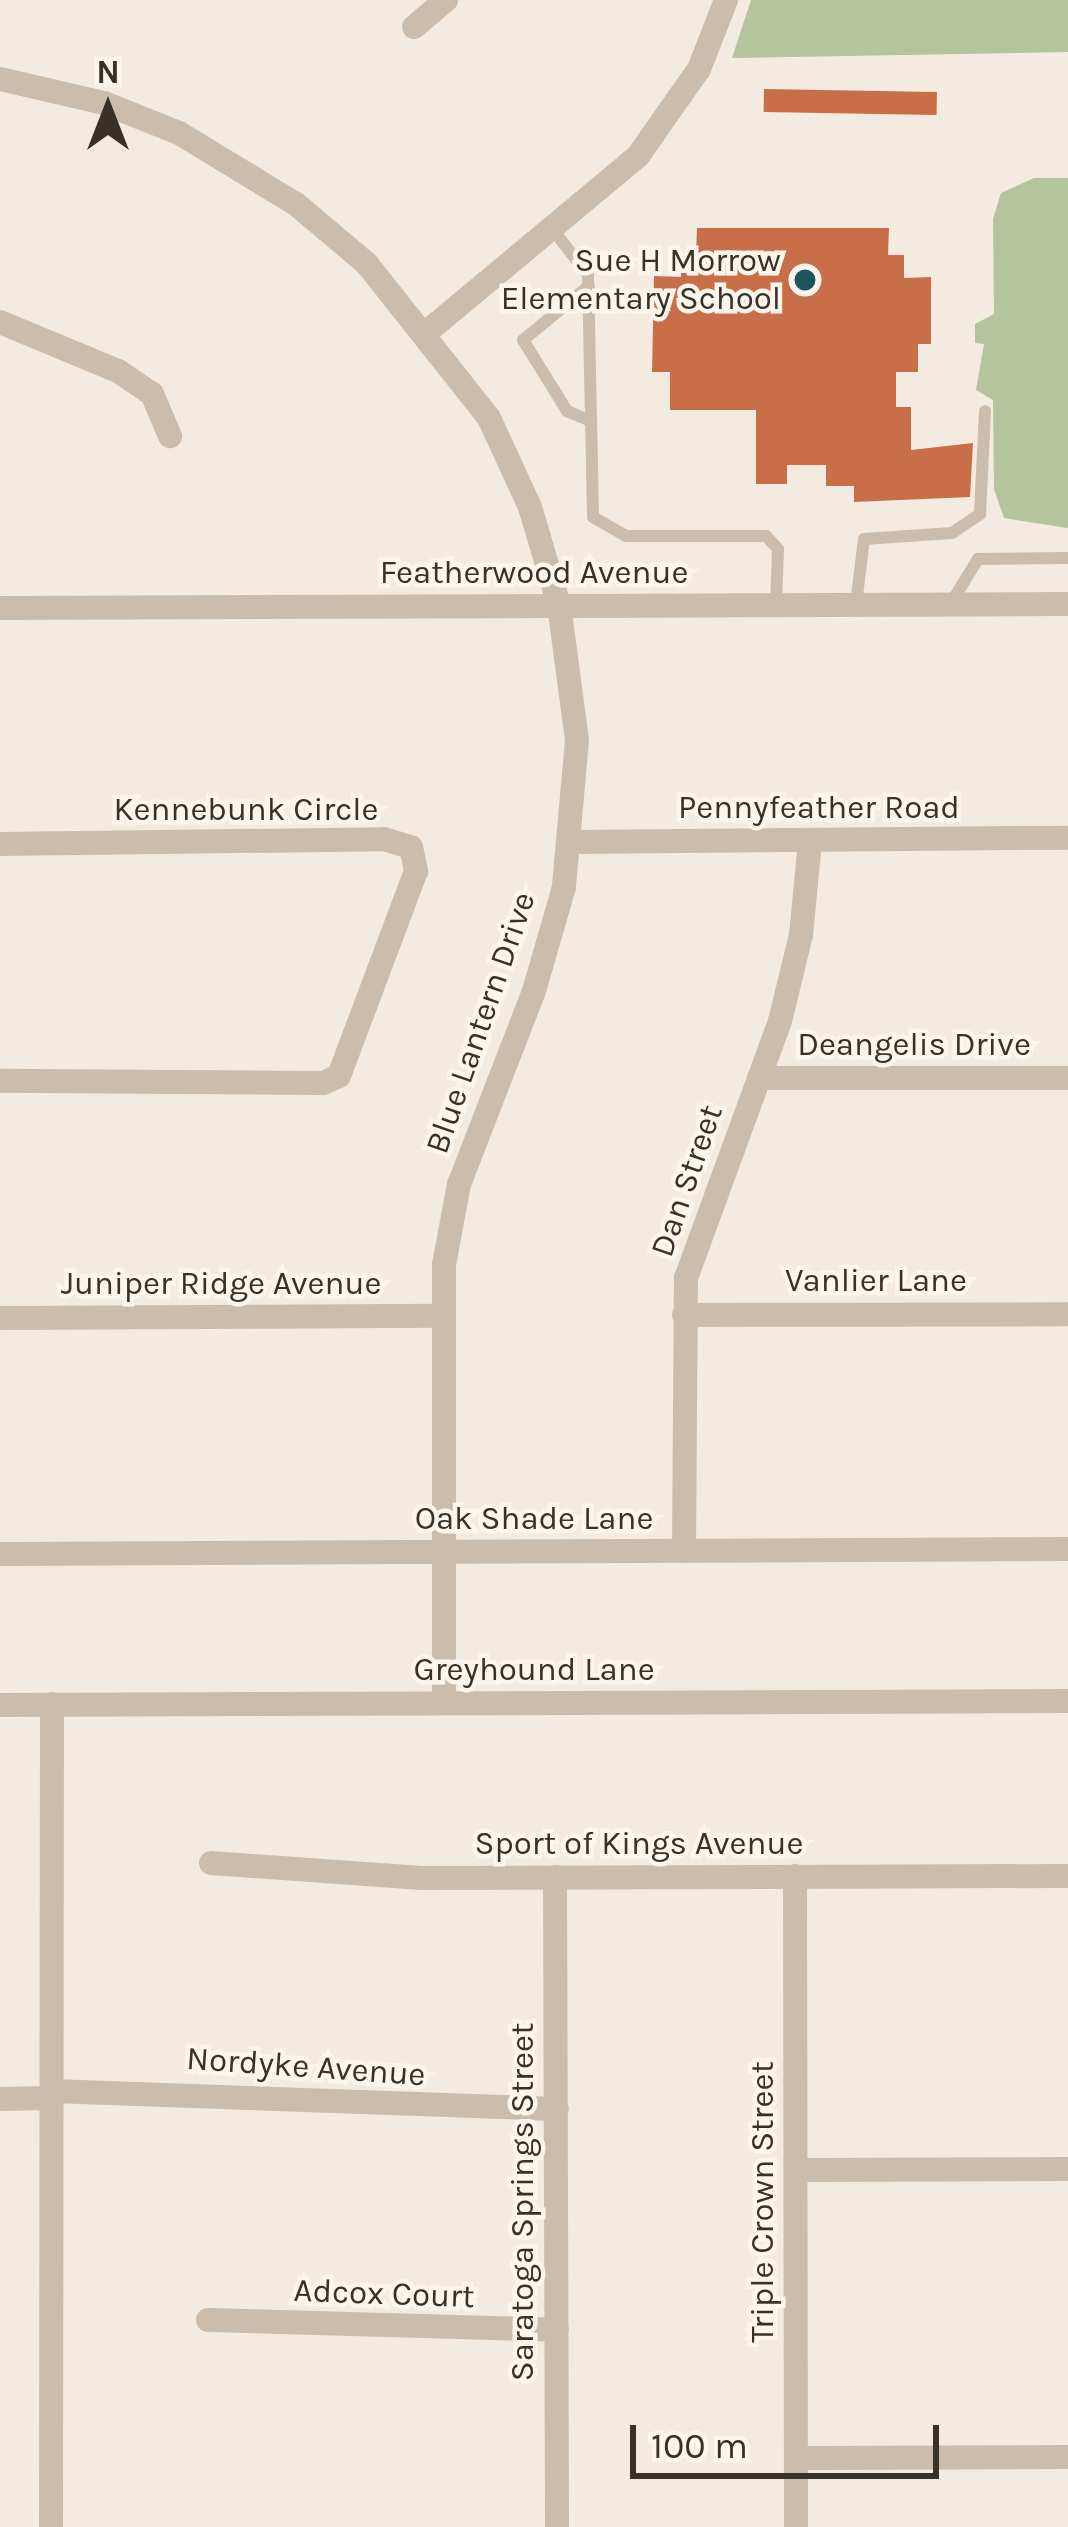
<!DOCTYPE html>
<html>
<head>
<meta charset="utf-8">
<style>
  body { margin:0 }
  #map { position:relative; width:1068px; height:2527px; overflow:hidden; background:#f4ebe0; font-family:Karla,sans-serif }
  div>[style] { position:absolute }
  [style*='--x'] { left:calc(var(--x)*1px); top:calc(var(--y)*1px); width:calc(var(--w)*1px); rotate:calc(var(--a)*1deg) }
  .green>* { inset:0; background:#b5c39f }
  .building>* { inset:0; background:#c86f49; transform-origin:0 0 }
  .lane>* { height:12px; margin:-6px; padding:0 6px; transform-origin:6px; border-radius:6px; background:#ccbcab }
  .street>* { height:24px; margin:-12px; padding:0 12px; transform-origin:12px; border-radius:12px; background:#ccbcab }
  .dots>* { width:33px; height:33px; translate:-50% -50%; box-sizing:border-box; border:6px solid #fbf5ec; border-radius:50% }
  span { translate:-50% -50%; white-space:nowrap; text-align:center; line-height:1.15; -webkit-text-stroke:9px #fbf5ec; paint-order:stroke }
  .poi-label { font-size:33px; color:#3a302a }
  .right { translate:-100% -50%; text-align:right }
  .street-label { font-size:33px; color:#3a302a }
  .north { position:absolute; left:48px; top:48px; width:120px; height:120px; -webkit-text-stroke:9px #fbf5ec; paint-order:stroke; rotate:0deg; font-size:33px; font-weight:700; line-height:48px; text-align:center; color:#3a302a }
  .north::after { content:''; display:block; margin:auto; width:42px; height:54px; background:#3a302a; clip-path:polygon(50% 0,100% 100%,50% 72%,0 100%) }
  .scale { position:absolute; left:630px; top:2425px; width:309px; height:54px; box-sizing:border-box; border:6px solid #3a302a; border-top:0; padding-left:15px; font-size:36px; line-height:42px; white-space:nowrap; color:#3a302a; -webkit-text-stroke:9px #fbf5ec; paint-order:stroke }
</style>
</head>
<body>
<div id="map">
  <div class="green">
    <i style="clip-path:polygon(751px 0,1068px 0,1068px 52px,732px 58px)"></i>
    <i style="clip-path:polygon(1034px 178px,1068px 178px,1068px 528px,1004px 518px,994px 489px,993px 400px,976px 390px,984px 344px,975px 343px,975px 324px,994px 314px,993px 219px,1001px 193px)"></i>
  </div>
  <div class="building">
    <i style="left:764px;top:89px;width:173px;height:23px;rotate:1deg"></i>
    <i style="clip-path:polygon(697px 228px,889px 228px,888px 255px,904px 255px,904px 278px,931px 277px,931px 344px,918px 344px,918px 372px,896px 372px,896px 407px,911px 407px,911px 450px,973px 443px,970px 497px,854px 502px,854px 486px,826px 486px,826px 465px,787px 465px,787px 484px,756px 484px,756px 410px,670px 410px,670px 372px,652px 372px,654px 276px,681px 277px,682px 254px,696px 254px)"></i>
  </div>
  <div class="lane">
    <i style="--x:554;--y:231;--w:56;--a:52.3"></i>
    <i style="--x:588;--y:275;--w:242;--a:88.8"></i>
    <i style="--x:593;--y:517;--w:38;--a:30"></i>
    <i style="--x:626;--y:536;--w:140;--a:0"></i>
    <i style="--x:766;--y:536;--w:18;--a:47"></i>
    <i style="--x:778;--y:549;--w:56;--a:92"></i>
    <i style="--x:589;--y:286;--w:85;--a:140.7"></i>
    <i style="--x:523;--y:340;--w:84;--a:58.2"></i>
    <i style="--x:567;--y:411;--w:25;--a:23"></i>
    <i style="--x:951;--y:603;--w:52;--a:-58.5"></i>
    <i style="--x:978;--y:559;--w:90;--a:-0.6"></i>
    <i style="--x:856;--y:604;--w:65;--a:-83"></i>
    <i style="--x:864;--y:539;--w:88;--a:-3.9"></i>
    <i style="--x:952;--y:533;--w:34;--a:-34"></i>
    <i style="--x:980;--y:514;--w:103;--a:-87.2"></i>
  </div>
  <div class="street">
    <i style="--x:414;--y:27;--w:42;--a:-40.2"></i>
    <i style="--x:0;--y:79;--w:107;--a:13"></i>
    <i style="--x:104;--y:103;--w:81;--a:21.8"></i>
    <i style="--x:179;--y:133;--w:137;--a:31.3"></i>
    <i style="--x:296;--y:204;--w:93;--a:40.2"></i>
    <i style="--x:367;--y:264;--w:196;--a:51.6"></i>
    <i style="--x:489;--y:418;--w:98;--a:65.3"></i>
    <i style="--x:530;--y:507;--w:102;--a:73.5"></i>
    <i style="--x:559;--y:605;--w:136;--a:82.4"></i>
    <i style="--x:577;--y:740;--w:148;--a:95.1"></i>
    <i style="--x:564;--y:887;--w:108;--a:106.1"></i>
    <i style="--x:534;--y:991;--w:207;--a:111.2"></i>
    <i style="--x:459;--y:1184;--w:82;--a:100.5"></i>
    <i style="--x:444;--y:1265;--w:438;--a:90"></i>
    <i style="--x:0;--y:322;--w:128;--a:22.6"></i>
    <i style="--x:118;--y:371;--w:41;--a:34.1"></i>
    <i style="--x:152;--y:394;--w:46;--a:66.8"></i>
    <i style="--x:428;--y:331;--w:273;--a:-39.8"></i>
    <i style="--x:638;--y:156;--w:106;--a:-55"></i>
    <i style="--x:699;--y:69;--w:74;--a:-68.6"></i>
    <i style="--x:0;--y:608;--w:1068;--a:-0.21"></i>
    <i style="--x:570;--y:842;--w:498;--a:-0.5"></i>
    <i style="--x:0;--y:844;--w:384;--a:-0.7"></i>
    <i style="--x:384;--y:839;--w:28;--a:17"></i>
    <i style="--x:411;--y:847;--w:25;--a:78"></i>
    <i style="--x:416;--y:871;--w:219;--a:110.6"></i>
    <i style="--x:339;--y:1076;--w:17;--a:156"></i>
    <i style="--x:323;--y:1083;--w:323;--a:-179.6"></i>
    <i style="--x:759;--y:1078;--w:309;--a:0"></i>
    <i style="--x:684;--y:1315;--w:384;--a:-0.1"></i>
    <i style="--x:0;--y:1318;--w:442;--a:-0.3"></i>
    <i style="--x:684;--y:1551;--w:273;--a:-89.6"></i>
    <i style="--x:686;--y:1278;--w:274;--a:-69.9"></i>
    <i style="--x:780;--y:1021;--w:89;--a:-76.3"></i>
    <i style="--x:801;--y:935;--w:94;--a:-84.5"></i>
    <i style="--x:0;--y:1554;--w:1068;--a:-0.27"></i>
    <i style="--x:0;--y:1705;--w:1068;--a:-0.21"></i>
    <i style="--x:211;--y:1863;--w:211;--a:4.1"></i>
    <i style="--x:421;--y:1878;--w:647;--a:-0.18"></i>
    <i style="--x:795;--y:1876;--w:651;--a:89.91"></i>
    <i style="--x:555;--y:1877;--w:650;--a:89.82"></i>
    <i style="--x:52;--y:2091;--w:505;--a:2.04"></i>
    <i style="--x:0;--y:2099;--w:51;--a:-1.1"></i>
    <i style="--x:796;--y:2170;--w:272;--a:-0.2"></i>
    <i style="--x:208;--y:2320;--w:349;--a:1.6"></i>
    <i style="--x:796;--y:2458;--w:272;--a:-0.2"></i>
    <i style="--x:51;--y:2527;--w:823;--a:-89.93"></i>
  </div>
  <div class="dots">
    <i style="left:805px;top:280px;background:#1e555d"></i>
  </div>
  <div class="poi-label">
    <span class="right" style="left:781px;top:280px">Sue H Morrow<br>Elementary School</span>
  </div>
  <div class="street-label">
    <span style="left:534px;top:573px">Featherwood Avenue</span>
    <span style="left:819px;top:808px">Pennyfeather Road</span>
    <span style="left:246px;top:810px">Kennebunk Circle</span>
    <span style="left:481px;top:1023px;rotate:-71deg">Blue Lantern Drive</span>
    <span style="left:914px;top:1045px">Deangelis Drive</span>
    <span style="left:687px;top:1181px;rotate:-71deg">Dan Street</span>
    <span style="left:876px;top:1281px">Vanlier Lane</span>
    <span style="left:221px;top:1284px">Juniper Ridge Avenue</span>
    <span style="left:534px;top:1519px">Oak Shade Lane</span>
    <span style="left:534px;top:1670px">Greyhound Lane</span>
    <span style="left:639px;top:1844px">Sport of Kings Avenue</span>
    <span style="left:306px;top:2067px;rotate:4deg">Nordyke Avenue</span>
    <span style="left:523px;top:2202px;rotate:-90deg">Saratoga Springs Street</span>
    <span style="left:763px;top:2202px;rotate:-90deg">Triple Crown Street</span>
    <span style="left:384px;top:2294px;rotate:2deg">Adcox Court</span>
  </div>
  <div class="north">N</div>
  <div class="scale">100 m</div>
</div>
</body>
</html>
